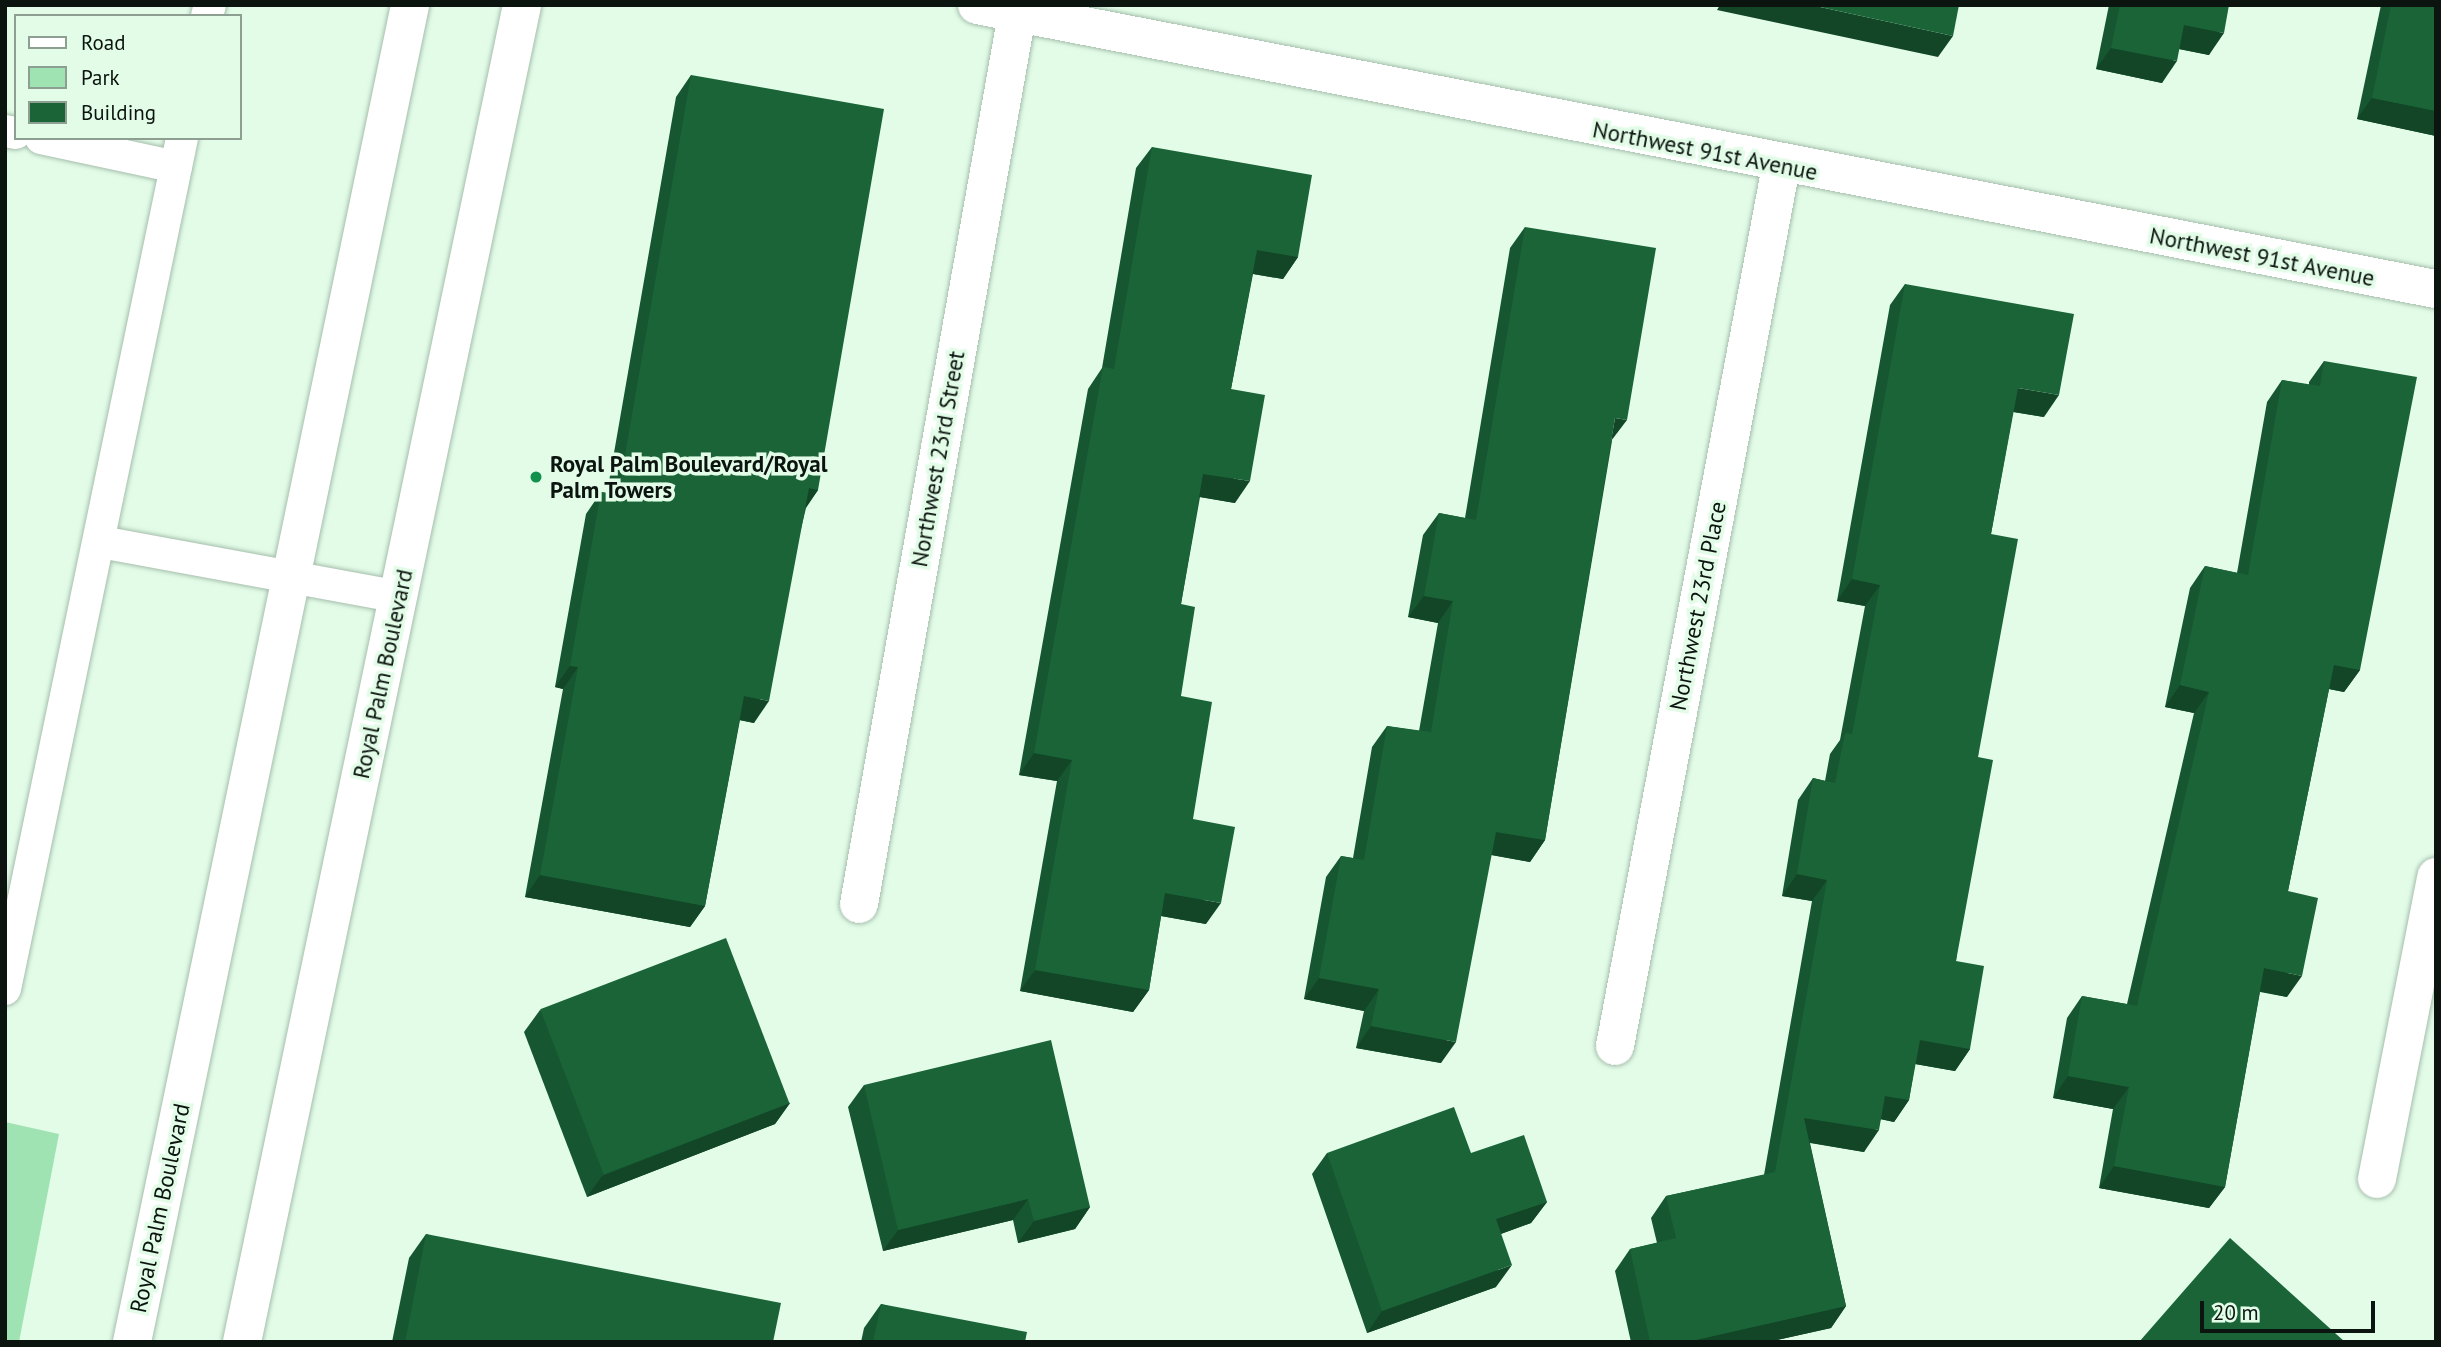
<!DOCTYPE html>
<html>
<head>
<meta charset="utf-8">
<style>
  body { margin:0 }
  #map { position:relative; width:2441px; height:1347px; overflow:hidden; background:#e2fce8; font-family:"PT Sans",sans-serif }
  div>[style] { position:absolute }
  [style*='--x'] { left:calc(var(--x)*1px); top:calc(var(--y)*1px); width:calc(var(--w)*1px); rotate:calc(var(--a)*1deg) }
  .green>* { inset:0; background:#a0e3b2 }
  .roads { filter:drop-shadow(0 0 2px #a6beac) drop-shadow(0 0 2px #a6beac) }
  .lane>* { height:32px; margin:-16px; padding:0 16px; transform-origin:16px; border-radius:16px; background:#fff }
  .street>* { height:38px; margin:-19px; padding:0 19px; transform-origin:19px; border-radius:19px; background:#fff }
  .secondary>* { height:38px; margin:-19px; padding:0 19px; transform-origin:19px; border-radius:19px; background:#fff }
  .wall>* { inset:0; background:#165630 }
  .shaded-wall>* { inset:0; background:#124627 }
  .building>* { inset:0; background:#1a6438; transform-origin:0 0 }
  .dots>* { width:19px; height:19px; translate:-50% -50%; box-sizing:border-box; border:4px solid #e2fce8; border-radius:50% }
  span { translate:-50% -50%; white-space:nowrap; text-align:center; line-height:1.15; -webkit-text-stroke:7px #e2fce8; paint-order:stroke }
  .street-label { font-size:23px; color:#0b140e }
  .poi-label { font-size:23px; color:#0b140e; font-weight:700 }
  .left { translate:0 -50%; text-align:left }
  .frame { position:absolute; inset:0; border:7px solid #0b140e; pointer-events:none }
  .legend { position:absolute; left:14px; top:14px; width:228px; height:126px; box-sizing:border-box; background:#e2fce8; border:2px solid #8c9f91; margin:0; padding:9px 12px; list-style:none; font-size:21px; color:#0b140e }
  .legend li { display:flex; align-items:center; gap:14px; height:35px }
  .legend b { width:35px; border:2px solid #8c9f91 }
  .scale { position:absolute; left:2200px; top:1301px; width:175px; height:32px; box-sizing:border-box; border:4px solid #0b140e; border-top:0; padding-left:9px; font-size:21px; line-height:24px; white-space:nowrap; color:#0b140e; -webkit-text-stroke:5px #e2fce8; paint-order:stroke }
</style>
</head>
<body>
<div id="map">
  <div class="green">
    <i style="clip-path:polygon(5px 1122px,59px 1134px,19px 1342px,5px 1342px)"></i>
  </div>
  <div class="roads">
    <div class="lane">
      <i style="--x:207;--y:16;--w:11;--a:-75"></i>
      <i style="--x:5;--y:131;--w:11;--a:10"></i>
      <i style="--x:41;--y:138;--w:138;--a:12.1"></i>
      <i style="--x:100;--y:542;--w:304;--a:10.4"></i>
      <i style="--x:5;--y:989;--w:869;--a:-78.25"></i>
    </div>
    <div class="street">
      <i style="--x:977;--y:5;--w:1486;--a:11.02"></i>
      <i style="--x:859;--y:904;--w:904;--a:-79.93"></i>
      <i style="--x:1615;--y:1046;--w:895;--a:-79.31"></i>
      <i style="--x:2377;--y:1179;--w:308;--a:-78.9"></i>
    </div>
    <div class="secondary">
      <i style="--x:132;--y:1342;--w:1366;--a:-78.25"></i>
      <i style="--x:242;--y:1342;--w:1366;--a:-78.17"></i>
    </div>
  </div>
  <div class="wall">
    <i style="clip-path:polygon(2109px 5px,2229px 5px,2209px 55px,2179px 49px,2162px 83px,2096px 69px)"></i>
    <i style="clip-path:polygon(2381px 5px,2436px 5px,2436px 136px,2357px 119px)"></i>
    <i style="clip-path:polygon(691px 75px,818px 490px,806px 508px,754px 723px,740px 720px,705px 906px,690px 927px,525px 897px,563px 689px,555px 687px,586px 514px,601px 492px,607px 493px,676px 97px)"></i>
    <i style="clip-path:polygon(1152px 147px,1298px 257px,1283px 279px,1253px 274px,1231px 389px,1235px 503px,1200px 497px,1181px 604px,1181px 696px,1193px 819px,1206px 924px,1161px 916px,1149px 990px,1133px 1012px,1020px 991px,1057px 781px,1019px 775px,1088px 389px,1102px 368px,1136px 168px)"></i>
    <i style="clip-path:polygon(1525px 227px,1612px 441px,1545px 840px,1530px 862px,1491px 855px,1441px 1063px,1356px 1048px,1364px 1011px,1304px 999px,1326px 877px,1341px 856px,1353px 858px,1372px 747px,1387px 726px,1419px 731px,1438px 623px,1408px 617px,1423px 535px,1439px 513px,1465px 518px,1510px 248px)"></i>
    <i style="clip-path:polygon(1905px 284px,2044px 417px,2013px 412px,1991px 534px,1978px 757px,1956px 961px,1970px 1049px,1955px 1071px,1915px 1064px,1909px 1100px,1894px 1122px,1881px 1119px,1864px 1152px,1810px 1143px,1846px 1306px,1831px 1328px,1768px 1342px,1631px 1342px,1615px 1271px,1630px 1249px,1657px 1243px,1651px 1218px,1666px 1196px,1764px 1175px,1812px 901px,1782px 896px,1798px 800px,1813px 778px,1825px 781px,1830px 754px,1840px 740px,1865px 606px,1837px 601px,1890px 305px)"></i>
    <i style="clip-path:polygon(2324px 361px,2360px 670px,2344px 692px,2329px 689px,2288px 891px,2287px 997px,2260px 992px,2225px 1187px,2209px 1208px,2099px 1188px,2113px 1109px,2053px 1098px,2067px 1018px,2082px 996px,2127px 1004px,2194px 713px,2165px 707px,2190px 588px,2205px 566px,2237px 573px,2267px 402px,2282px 380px,2309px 385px,2309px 382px)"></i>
    <i style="clip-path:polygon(540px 1010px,790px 1103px,775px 1124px,587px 1197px,524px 1032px)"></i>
    <i style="clip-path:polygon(864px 1085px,1090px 1207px,1075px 1229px,1018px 1243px,1013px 1220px,883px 1251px,848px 1107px)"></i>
    <i style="clip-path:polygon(1327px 1153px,1471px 1153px,1547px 1202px,1531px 1223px,1501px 1234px,1496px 1287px,1367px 1333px,1312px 1174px)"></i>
    <i style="clip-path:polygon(426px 1234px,773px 1342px,392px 1342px,409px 1258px)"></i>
    <i style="clip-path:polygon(881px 1304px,1025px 1342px,861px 1342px,864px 1328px)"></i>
  </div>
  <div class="shaded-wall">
    <i style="clip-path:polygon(1720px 5px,1811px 5px,1953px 36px,1938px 57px,1717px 10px)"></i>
    <i style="clip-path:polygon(2184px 25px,2224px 33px,2209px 55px,2169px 47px)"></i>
    <i style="clip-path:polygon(2111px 48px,2177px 61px,2162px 83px,2096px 69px)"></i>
    <i style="clip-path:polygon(2372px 98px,2436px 111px,2436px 136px,2357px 119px)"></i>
    <i style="clip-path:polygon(1257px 250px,1298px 257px,1283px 279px,1242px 272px)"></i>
    <i style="clip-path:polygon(2018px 388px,2059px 395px,2044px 417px,2002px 410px)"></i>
    <i style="clip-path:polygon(1615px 418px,1627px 420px,1611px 441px)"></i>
    <i style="clip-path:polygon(1203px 474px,1250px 481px,1235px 503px,1188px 495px)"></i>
    <i style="clip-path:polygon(809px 488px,818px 490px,803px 511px)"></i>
    <i style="clip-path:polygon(1852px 579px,1880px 585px,1865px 606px,1837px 601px)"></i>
    <i style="clip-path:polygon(1424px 596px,1453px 601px,1438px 623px,1408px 617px)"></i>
    <i style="clip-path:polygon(2334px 665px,2360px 670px,2344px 692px,2319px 687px)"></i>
    <i style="clip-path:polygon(570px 666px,578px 667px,563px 689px,555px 687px)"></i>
    <i style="clip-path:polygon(2180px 685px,2209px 692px,2194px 713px,2165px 707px)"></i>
    <i style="clip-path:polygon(744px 696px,769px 701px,754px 723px,729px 718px)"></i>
    <i style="clip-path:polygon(1034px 753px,1072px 760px,1057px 781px,1019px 775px)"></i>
    <i style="clip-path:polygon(1496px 832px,1545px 840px,1530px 862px,1481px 853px)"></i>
    <i style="clip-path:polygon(1797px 874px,1827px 880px,1812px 901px,1782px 896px)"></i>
    <i style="clip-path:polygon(540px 875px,705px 906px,690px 927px,525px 897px)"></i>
    <i style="clip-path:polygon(1165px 893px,1221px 903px,1206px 924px,1150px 914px)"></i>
    <i style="clip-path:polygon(2264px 968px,2302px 976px,2287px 997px,2249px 989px)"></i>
    <i style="clip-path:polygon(1035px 970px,1149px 990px,1133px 1012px,1020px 991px)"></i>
    <i style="clip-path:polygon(1319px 978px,1379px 989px,1364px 1011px,1304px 999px)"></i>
    <i style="clip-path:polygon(1371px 1026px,1456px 1042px,1441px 1063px,1356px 1048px)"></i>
    <i style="clip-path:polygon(1920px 1040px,1970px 1049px,1955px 1071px,1904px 1062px)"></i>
    <i style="clip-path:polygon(2068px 1076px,2129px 1087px,2113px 1109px,2053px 1098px)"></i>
    <i style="clip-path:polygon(1885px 1096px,1909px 1100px,1894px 1122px,1870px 1117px)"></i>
    <i style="clip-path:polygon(790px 1103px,775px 1124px,587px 1197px,602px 1176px)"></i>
    <i style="clip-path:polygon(1804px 1118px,1879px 1130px,1864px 1152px,1789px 1139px)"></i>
    <i style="clip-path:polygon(2114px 1166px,2225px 1187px,2209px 1208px,2099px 1188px)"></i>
    <i style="clip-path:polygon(1028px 1199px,1013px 1220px,883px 1251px,898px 1230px)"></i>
    <i style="clip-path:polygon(1547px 1202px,1531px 1223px,1481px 1241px,1496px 1219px)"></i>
    <i style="clip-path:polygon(1090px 1207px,1075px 1229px,1018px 1243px,1034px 1221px)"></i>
    <i style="clip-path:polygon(1512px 1265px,1496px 1287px,1367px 1333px,1382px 1311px)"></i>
    <i style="clip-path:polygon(1846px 1306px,1831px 1328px,1768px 1342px,1687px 1342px)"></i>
  </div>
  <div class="building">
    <i style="clip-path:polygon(1811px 5px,1959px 5px,1953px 36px)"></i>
    <i style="clip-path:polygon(2120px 5px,2229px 5px,2224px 33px,2184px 25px,2177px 61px,2111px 48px)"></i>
    <i style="clip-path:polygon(2391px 5px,2436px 5px,2436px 111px,2372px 98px)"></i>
    <i style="clip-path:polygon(691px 75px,884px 109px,818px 490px,809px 488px,769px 701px,744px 696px,705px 906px,540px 875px,578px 667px,570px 666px,601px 492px,618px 495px)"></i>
    <i style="clip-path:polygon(1152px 147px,1312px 175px,1298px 257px,1257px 250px,1231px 389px,1265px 395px,1250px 481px,1203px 474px,1181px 604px,1195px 607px,1181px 696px,1212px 702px,1193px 819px,1235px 827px,1221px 903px,1165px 893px,1149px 990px,1035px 970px,1072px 760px,1034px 753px,1103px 367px,1114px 369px)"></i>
    <i style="clip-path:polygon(1525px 227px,1656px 248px,1627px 420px,1615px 418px,1545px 840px,1496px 832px,1456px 1042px,1371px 1026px,1379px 989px,1319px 978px,1341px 856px,1364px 860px,1387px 726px,1431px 732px,1453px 601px,1424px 596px,1439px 513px,1476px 520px)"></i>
    <i style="clip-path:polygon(1905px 284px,2074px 314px,2059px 395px,2018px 388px,1991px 534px,2018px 539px,1978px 757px,1993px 760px,1956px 961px,1984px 966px,1970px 1049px,1920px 1040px,1909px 1100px,1885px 1096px,1879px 1130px,1804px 1118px,1846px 1306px,1687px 1342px,1650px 1342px,1630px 1249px,1676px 1238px,1666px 1196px,1775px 1172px,1827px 880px,1797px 874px,1813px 778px,1835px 783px,1845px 733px,1852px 734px,1880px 585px,1852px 579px)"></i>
    <i style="clip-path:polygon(2324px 361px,2417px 377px,2360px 670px,2334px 665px,2288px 891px,2318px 898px,2302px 976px,2264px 968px,2225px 1187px,2114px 1166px,2129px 1087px,2068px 1076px,2082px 996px,2137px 1006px,2209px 692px,2180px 685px,2205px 566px,2248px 575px,2282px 380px,2320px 386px)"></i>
    <i style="left:726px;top:938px;width:177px;height:199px;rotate:69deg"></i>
    <i style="clip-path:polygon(1051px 1040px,1090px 1207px,1034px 1221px,1028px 1199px,898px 1230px,864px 1085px)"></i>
    <i style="clip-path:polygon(1454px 1107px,1471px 1153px,1524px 1135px,1547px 1202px,1496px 1219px,1512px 1265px,1382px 1311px,1327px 1153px)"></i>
    <i style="clip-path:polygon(426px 1234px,781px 1303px,773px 1342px,405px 1342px)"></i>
    <i style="clip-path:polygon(2230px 1238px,2345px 1342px,2139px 1342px)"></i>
    <i style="clip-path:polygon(881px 1304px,1027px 1332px,1025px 1342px,873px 1342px)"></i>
  </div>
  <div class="dots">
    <i style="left:536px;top:477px;background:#12914d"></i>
  </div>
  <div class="street-label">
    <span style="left:1705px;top:151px;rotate:11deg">Northwest 91st Avenue</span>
    <span style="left:2262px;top:257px;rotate:11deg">Northwest 91st Avenue</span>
    <span style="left:938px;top:459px;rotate:-80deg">Northwest 23rd Street</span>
    <span style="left:1698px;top:606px;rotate:-79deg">Northwest 23rd Place</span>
    <span style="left:383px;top:674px;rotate:-78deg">Royal Palm Boulevard</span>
    <span style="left:160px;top:1208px;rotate:-78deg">Royal Palm Boulevard</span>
  </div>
  <div class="poi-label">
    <span class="left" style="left:550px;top:477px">Royal Palm Boulevard/Royal<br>Palm Towers</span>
  </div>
  <div class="frame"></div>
  <ul class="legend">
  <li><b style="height:9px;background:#fff"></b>Road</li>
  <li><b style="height:19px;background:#a0e3b2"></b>Park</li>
  <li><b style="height:19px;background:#1a6438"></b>Building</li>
  </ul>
  <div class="scale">20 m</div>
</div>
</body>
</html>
